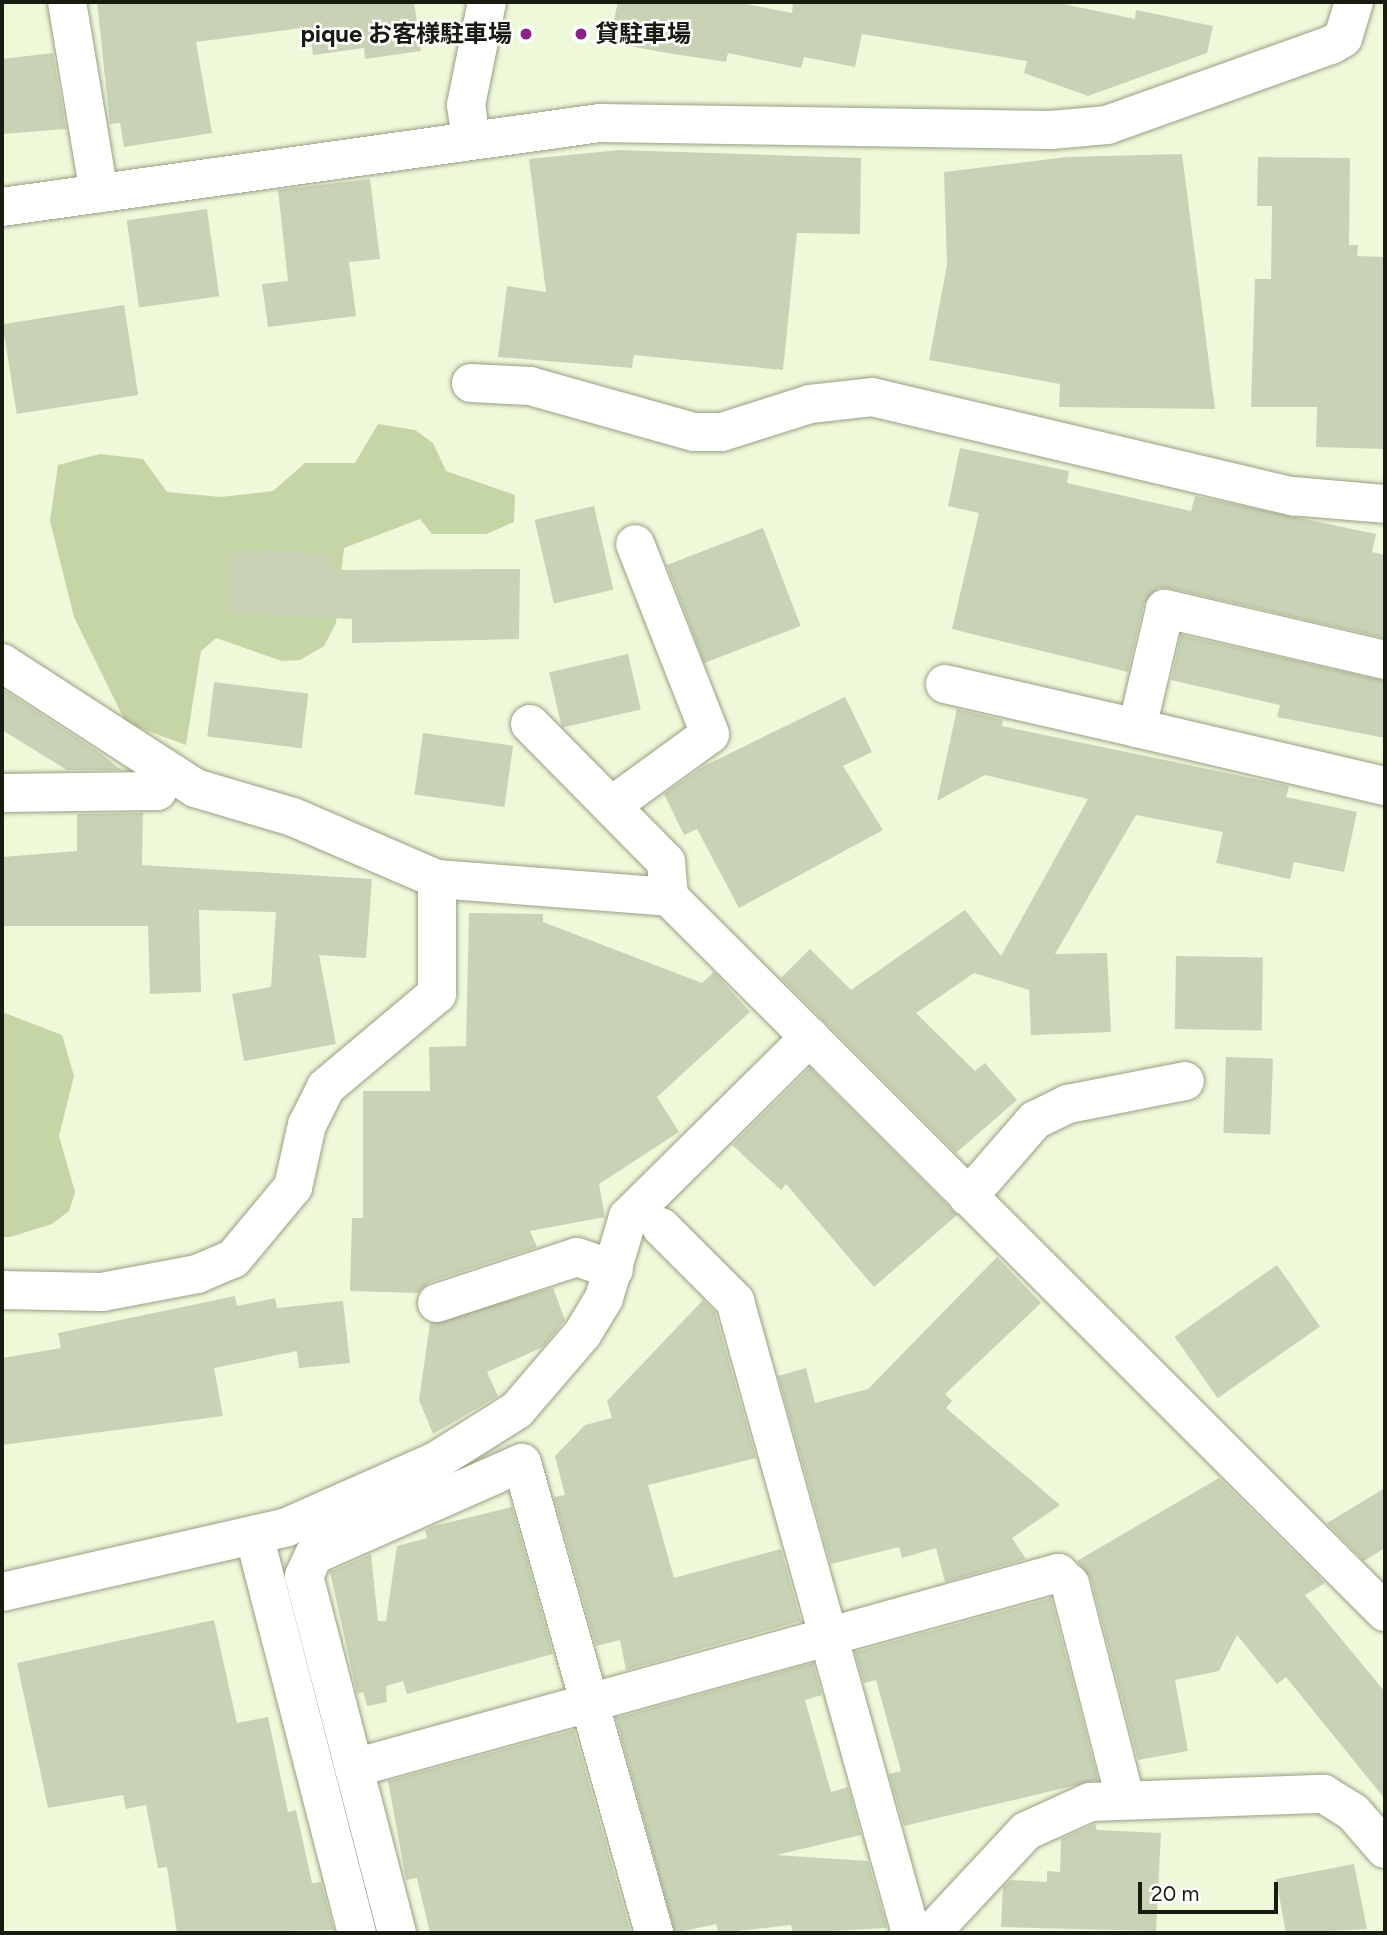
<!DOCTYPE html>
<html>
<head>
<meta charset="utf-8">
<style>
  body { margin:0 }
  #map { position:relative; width:1387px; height:1935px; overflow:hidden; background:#eef9da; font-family:Figtree,"Noto Sans JP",sans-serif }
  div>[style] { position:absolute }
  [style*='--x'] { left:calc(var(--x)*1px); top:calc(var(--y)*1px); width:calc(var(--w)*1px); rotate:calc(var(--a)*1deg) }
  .green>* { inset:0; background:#c5d5a5 }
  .building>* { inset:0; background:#c8d3b5; transform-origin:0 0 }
  .roads { filter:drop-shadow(0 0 2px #97a084) drop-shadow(0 0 2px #97a084) }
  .minor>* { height:38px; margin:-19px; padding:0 19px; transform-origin:19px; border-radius:19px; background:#fff }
  .dots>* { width:19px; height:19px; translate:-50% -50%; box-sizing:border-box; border:4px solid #fff; border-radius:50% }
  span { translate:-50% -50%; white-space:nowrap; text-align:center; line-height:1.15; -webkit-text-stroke:5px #fff; paint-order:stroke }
  .poi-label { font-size:24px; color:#171b10; font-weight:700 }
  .right { translate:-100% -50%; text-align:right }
  .left { translate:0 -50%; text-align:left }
  .frame { position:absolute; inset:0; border:4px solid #171b10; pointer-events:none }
  .scale { position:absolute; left:1138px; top:1882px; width:140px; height:32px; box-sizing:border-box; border:4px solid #171b10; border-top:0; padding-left:9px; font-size:21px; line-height:24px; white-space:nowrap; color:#171b10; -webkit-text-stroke:5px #fff; paint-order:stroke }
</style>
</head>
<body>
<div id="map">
  <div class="green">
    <i style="clip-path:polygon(378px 424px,415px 430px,433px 443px,446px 471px,515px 495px,514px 522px,486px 534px,432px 534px,420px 519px,344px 548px,336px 623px,324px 646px,300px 660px,282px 661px,216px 638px,201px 651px,186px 745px,126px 723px,74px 617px,50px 521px,58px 465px,100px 454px,143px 459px,167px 492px,221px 497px,273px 491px,305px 463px,355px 463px)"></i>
    <i style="clip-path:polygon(2px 1012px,62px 1035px,74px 1076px,59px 1136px,75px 1192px,69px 1211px,52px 1224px,10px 1237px,2px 1237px)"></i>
  </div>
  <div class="building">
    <i style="clip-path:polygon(97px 2px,414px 2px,421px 51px,365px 59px,364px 48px,313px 55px,309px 27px,196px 42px,212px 133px,124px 147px,120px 123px,110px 124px)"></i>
    <i style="clip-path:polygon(618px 2px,737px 2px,792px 13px,793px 2px,1054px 2px,1135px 19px,1136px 10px,1213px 26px,1207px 53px,1088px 96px,1024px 73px,1027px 61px,862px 34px,855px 67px,804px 57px,801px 68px,728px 53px,726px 62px,661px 52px,609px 42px)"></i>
    <i style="clip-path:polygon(53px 53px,66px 129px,2px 134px,2px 59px)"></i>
    <i style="clip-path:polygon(619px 150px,861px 158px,860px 234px,797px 233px,783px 370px,634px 355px,632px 368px,498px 357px,507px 286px,546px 292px,529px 159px)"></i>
    <i style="clip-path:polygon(1182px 154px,1215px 409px,1059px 407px,1060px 384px,929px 360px,947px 265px,944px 172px,1067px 157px)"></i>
    <i style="clip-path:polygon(1258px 157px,1350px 158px,1349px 245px,1358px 245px,1357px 256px,1385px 257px,1385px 449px,1316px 447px,1317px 407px,1251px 407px,1255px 279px,1271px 279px,1272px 206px,1257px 206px)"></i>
    <i style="clip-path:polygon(370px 179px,380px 259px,349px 262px,356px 316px,268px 327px,262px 284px,288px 281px,278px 190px)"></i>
    <i style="left:207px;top:209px;width:88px;height:81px;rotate:82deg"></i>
    <i style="left:124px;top:305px;width:91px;height:123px;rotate:81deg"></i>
    <i style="clip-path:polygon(960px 448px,1069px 471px,1067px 483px,1191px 511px,1195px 496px,1376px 534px,1372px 552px,1385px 555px,1385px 638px,1169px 588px,1158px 588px,1144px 603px,1128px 672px,952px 629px,979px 513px,948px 506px)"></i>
    <i style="left:594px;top:506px;width:86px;height:61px;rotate:77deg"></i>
    <i style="left:763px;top:528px;width:105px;height:103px;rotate:69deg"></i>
    <i style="clip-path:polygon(231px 549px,331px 554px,330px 570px,520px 569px,519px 639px,352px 643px,352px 619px,228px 613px)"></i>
    <i style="clip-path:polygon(1181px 635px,1385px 681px,1385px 738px,1277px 717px,1280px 705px,1171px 680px)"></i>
    <i style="left:628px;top:654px;width:57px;height:81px;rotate:77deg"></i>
    <i style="left:214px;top:682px;width:95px;height:55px;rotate:7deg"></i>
    <i style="clip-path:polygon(2px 689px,99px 752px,121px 770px,67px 770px,2px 730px)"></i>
    <i style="clip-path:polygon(845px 697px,872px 752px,843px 766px,883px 830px,739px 908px,697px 829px,684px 835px,664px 794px,704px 766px)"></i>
    <i style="clip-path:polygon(957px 709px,1003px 720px,1002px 726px,1289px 786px,1286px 797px,1357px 812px,1344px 872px,1294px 862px,1290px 879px,1216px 863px,1223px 832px,1136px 815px,1055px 954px,1107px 953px,1111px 1032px,1031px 1035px,1029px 990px,974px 973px,916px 1013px,975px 1071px,985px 1063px,1017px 1100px,956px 1153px,781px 978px,810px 949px,851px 990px,965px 910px,1001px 956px,1088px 799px,985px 775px,937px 801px)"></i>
    <i style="left:423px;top:733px;width:91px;height:62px;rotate:8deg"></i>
    <i style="clip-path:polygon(143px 813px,142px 865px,372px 879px,366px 958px,319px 955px,336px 1044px,244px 1061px,232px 994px,271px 987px,276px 912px,199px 910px,201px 992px,150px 994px,148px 926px,2px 926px,2px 857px,77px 851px,77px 814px)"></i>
    <i style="clip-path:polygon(469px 913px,543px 914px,543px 922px,702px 983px,714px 972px,750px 1012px,657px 1097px,679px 1132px,599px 1184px,605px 1217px,530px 1231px,537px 1247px,430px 1282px,418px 1293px,350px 1291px,352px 1218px,363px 1218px,363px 1091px,430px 1091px,429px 1047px,466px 1046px)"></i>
    <i style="left:1176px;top:956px;width:87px;height:73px;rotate:1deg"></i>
    <i style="left:1226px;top:1057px;width:47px;height:76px;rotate:2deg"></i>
    <i style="clip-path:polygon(810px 1068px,957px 1215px,874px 1287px,786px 1184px,781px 1190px,732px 1145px)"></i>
    <i style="clip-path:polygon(997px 1257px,1041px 1303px,945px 1394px,952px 1401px,946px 1408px,1060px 1505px,1012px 1538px,1026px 1559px,945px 1582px,936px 1548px,902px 1558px,899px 1547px,831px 1564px,778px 1376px,806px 1368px,815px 1403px,868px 1389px)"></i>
    <i style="left:1277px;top:1265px;width:75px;height:125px;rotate:55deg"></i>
    <i style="clip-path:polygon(553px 1288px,565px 1320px,543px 1347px,487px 1372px,498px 1396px,433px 1434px,419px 1400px,430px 1323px)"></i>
    <i style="clip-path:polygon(235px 1296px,237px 1306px,275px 1298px,277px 1308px,343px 1301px,350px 1363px,299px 1368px,297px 1351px,214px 1368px,223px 1416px,2px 1445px,2px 1358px,61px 1348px,58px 1333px)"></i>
    <i style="clip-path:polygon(703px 1300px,715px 1312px,756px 1458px,648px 1485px,674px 1578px,781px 1549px,801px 1621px,626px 1670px,620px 1640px,596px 1646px,554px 1497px,565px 1495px,555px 1456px,585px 1425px,612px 1418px,607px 1401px)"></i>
    <i style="clip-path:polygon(1219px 1478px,1325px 1583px,1305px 1595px,1385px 1692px,1385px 1799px,1286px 1677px,1277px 1684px,1237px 1635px,1219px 1671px,1175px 1680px,1188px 1751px,1138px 1760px,1091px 1579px,1077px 1561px)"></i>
    <i style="clip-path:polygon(1385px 1488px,1385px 1548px,1364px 1561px,1327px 1523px)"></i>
    <i style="clip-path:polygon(512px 1507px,553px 1654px,407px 1694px,403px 1681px,386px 1686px,387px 1702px,367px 1706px,363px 1692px,357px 1694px,330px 1572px,371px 1554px,378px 1621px,386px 1621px,397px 1546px,427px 1538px,425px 1530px,434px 1526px)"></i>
    <i style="clip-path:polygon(1051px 1598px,1098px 1780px,904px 1826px,889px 1774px,901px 1771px,876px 1680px,864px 1683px,855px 1652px)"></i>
    <i style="clip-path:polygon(214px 1620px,237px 1723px,268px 1717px,288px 1812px,296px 1810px,312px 1883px,321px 1882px,334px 1930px,177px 1933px,167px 1867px,158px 1868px,146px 1805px,126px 1809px,123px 1795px,48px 1808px,17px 1663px)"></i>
    <i style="clip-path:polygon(813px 1663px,822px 1695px,805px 1700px,831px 1792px,848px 1787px,861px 1835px,776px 1855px,868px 1861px,887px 1928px,793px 1933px,791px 1925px,719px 1933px,716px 1924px,675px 1933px,616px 1718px)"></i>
    <i style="clip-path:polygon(574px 1730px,631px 1933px,430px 1933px,417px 1878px,406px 1880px,388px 1781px)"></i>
    <i style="clip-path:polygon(1095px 1824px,1097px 1830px,1161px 1833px,1156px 1931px,1001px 1927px,1003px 1887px,1011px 1880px,1047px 1882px,1047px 1871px,1060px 1872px,1061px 1839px)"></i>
    <i style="clip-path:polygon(1354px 1864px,1367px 1929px,1286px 1933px,1276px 1879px)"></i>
  </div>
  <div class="roads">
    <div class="minor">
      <i style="--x:67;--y:2;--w:194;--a:80.5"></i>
      <i style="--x:471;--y:140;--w:35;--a:-98"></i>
      <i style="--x:466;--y:105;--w:105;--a:-78.5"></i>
      <i style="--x:2;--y:207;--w:604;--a:-8"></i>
      <i style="--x:600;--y:123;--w:451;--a:0.9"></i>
      <i style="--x:1051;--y:130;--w:56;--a:-5.1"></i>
      <i style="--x:1107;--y:125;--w:238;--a:-19.7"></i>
      <i style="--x:1331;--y:45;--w:14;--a:-30"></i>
      <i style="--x:1343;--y:38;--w:38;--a:-73"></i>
      <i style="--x:471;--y:383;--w:59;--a:2.9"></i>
      <i style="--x:530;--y:386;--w:170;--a:15.7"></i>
      <i style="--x:694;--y:432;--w:28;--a:0"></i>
      <i style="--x:722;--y:432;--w:92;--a:-17.7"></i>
      <i style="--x:810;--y:404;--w:62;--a:-6.4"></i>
      <i style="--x:872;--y:397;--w:432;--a:13.3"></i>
      <i style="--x:1292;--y:496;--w:93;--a:4.9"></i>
      <i style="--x:1385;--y:660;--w:226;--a:-166.9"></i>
      <i style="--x:1165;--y:609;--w:122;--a:103.2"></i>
      <i style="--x:1137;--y:728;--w:255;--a:13.2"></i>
      <i style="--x:2;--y:663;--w:230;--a:32.9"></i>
      <i style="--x:195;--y:788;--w:102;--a:16.5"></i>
      <i style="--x:293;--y:817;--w:157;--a:23.3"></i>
      <i style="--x:437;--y:879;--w:233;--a:4.4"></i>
      <i style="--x:669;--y:897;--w:1012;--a:44.96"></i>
      <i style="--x:945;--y:684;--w:197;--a:12.9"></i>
      <i style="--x:530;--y:724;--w:194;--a:45.4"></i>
      <i style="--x:666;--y:862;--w:35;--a:85"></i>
      <i style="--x:2;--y:793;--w:155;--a:-0.7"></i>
      <i style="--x:157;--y:791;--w:21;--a:-55"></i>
      <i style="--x:611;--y:806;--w:122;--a:-36"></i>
      <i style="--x:710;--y:734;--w:204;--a:-111.5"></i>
      <i style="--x:968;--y:1197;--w:102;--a:-49"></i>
      <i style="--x:1035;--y:1120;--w:37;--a:-26"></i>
      <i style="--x:1068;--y:1104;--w:119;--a:-11.1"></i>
      <i style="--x:661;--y:1227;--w:105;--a:45"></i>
      <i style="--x:735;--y:1301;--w:649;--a:74.44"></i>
      <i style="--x:909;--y:1926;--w:11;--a:38"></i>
      <i style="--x:2;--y:1290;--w:100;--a:1.1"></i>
      <i style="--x:102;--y:1292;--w:97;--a:-10.7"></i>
      <i style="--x:197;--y:1274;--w:39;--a:-23"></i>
      <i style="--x:233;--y:1259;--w:94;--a:-50.2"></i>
      <i style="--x:293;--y:1187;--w:64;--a:-77.3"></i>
      <i style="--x:307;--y:1125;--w:42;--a:-63.4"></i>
      <i style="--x:326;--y:1087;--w:145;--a:-40"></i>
      <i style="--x:437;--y:994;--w:115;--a:-90"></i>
      <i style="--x:437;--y:1303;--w:147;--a:-18.2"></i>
      <i style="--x:577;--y:1257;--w:39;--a:19"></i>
      <i style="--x:254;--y:1535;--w:411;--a:75.5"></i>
      <i style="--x:2;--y:1592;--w:292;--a:-12.8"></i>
      <i style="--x:287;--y:1527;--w:163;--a:-23.9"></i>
      <i style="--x:436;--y:1461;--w:96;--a:-32.2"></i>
      <i style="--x:517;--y:1410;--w:101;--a:-49.4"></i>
      <i style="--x:583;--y:1333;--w:41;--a:-59"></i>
      <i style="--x:604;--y:1298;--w:84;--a:-73.5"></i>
      <i style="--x:628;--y:1217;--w:256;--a:-44.7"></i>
      <i style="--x:354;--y:1768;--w:731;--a:-15.48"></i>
      <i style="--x:1058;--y:1573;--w:16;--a:43"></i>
      <i style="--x:1070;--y:1584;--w:221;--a:75.6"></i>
      <i style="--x:397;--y:1933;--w:369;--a:-104.6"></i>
      <i style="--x:304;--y:1576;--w:23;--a:-65"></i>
      <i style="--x:314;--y:1555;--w:227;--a:-23.9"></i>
      <i style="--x:522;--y:1463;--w:488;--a:74.3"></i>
      <i style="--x:931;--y:1933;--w:139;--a:-47"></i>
      <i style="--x:1026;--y:1831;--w:70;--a:-24.4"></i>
      <i style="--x:1090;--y:1802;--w:234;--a:-2"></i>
      <i style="--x:1324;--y:1794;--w:34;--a:32"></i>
      <i style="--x:1353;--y:1812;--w:49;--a:49.1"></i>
    </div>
  </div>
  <div class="dots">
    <i style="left:526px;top:34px;background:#8a2186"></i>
    <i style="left:581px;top:34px;background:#8a2186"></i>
  </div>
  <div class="poi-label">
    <span class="right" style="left:512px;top:34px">pique お客様駐車場</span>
    <span class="left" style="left:595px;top:34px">貸駐車場</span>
  </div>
  <div class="frame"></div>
  <div class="scale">20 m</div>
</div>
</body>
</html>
